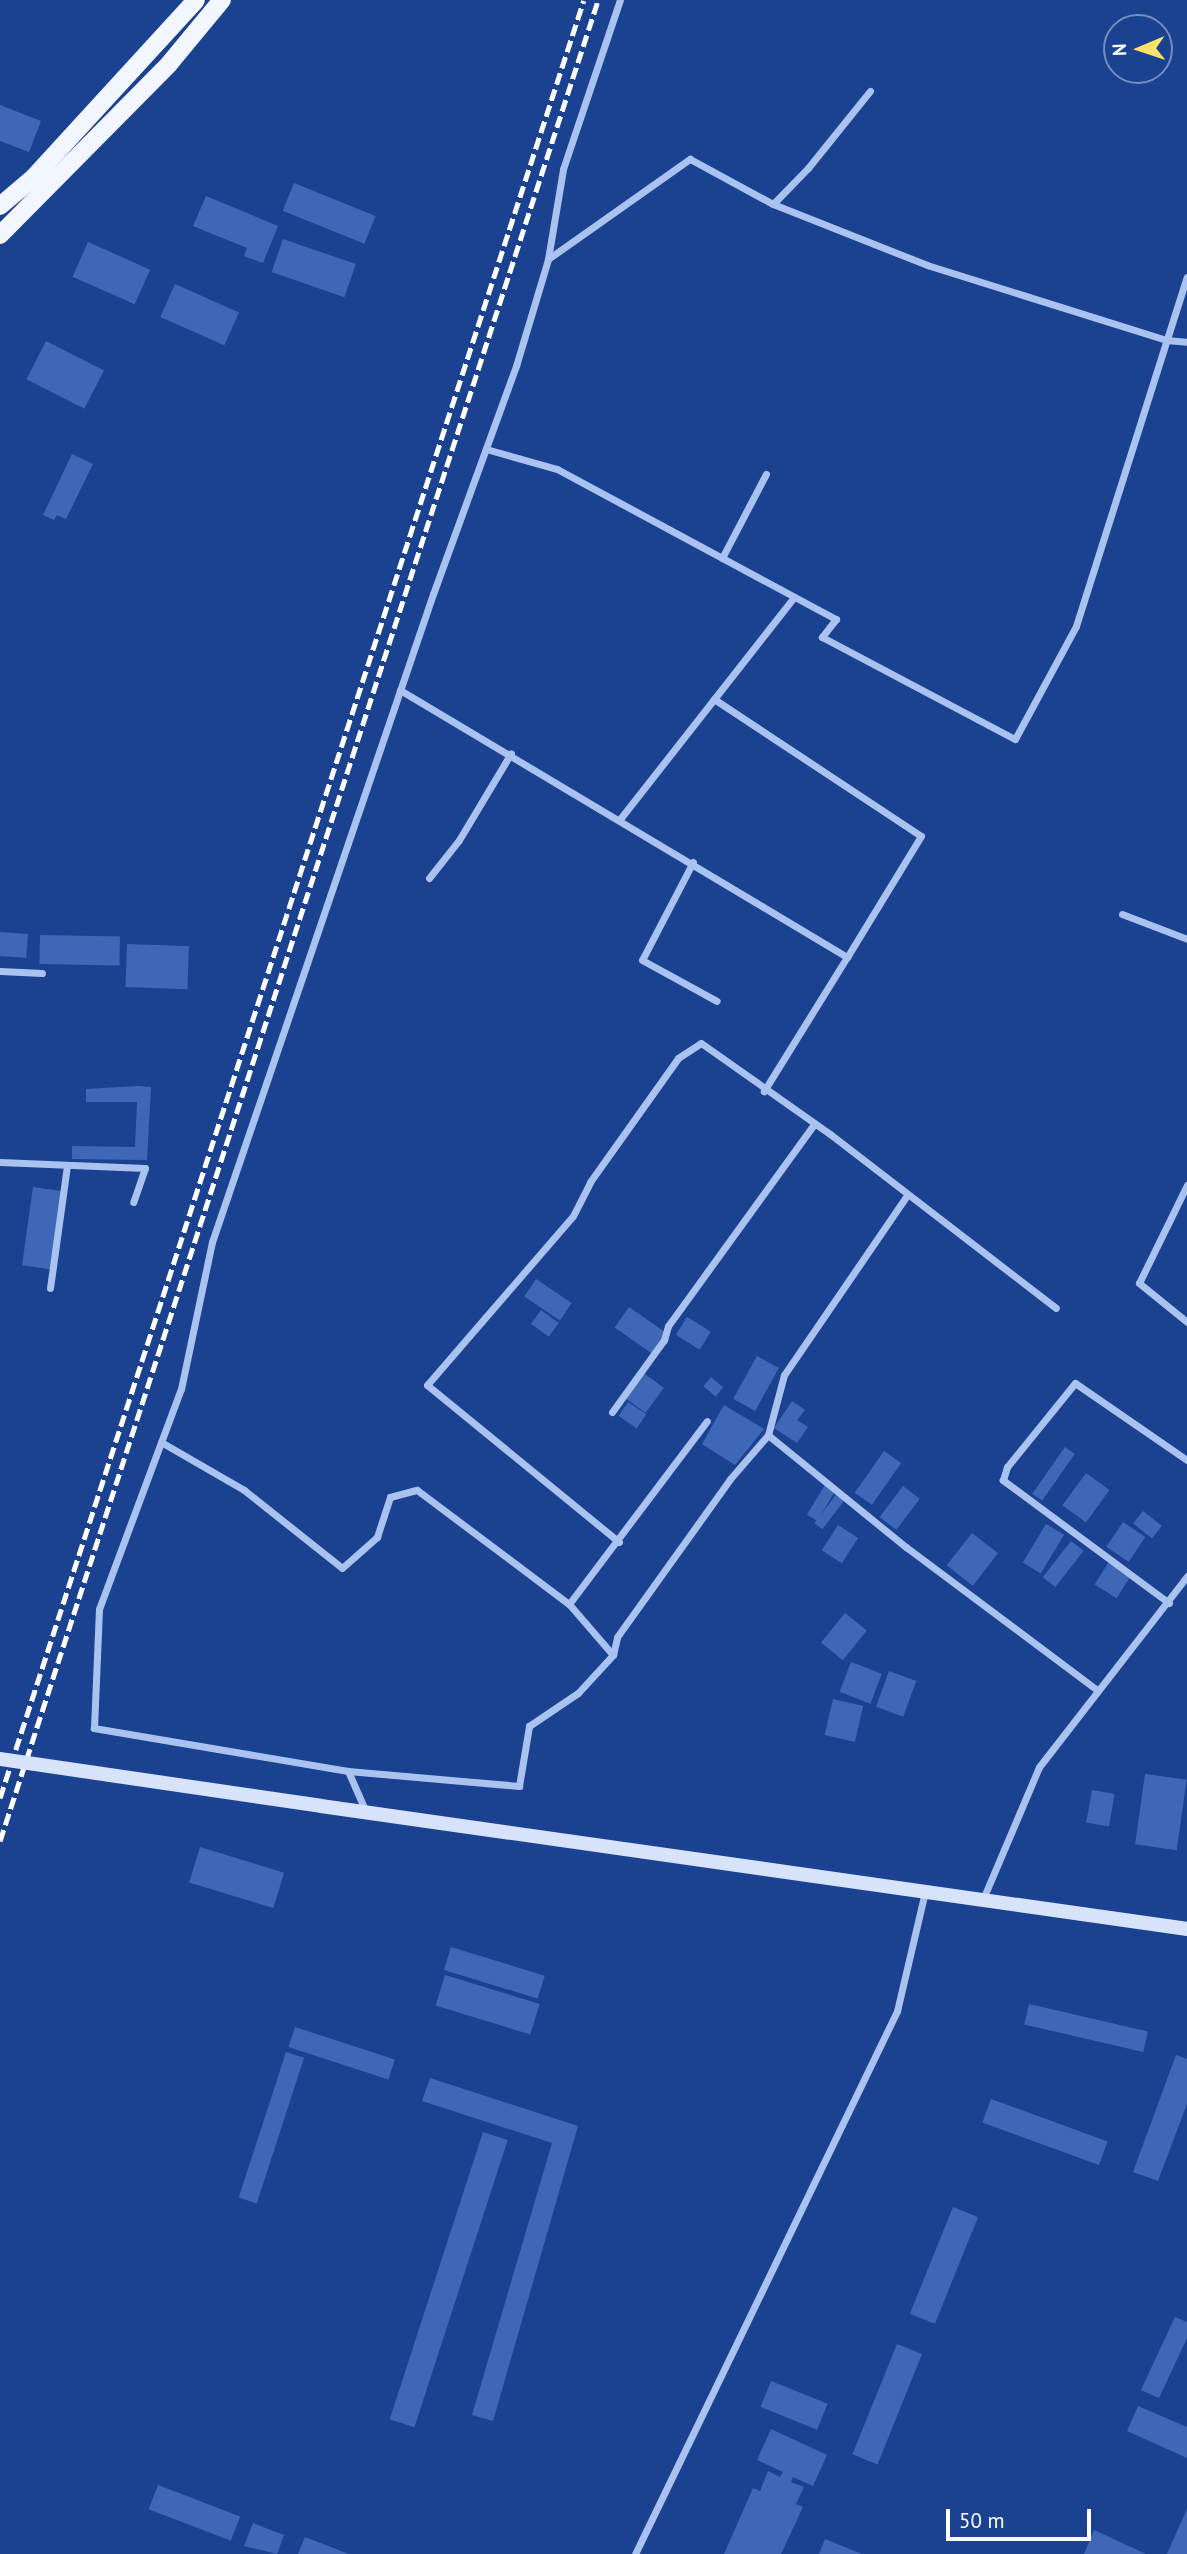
<!DOCTYPE html>
<html>
<head>
<meta charset="utf-8">
<style>
  body { margin:0 }
  #map { position:relative; width:1187px; height:2554px; overflow:hidden; background:#1a4291; font-family:"PT Sans",sans-serif }
  div>[style] { position:absolute }
  [style*='--x'] { left:calc(var(--x)*1px); top:calc(var(--y)*1px); width:calc(var(--w)*1px); rotate:calc(var(--a)*1deg) }
  .building>* { inset:0; background:#3e68b7; transform-origin:0 0 }
  .street>* { height:7px; margin:-3.5px; padding:0 3.5px; transform-origin:3.5px; border-radius:3.5px; background:#aac2ef }
  .secondary>* { height:14px; margin:-7px; padding:0 7px; transform-origin:7px; border-radius:7px; background:#d7e3fa }
  .primary>* { height:18px; margin:-9px; padding:0 9px; transform-origin:9px; border-radius:9px; background:#f2f6ff }
  .rail>* { height:5px; margin-top:-2.5px; transform-origin:0; background:repeating-linear-gradient(90deg,#fff 0 12px,transparent 0 17px) }
  .secondary-bridge>* { height:14px; margin:-7px; padding:0 7px; transform-origin:7px; border-radius:7px; background:#d7e3fa }
  span { translate:-50% -50%; white-space:nowrap; text-align:center; line-height:1.15; -webkit-text-stroke:5px #1a4291; paint-order:stroke }
  .north { position:absolute; left:1103px; top:14px; width:70px; height:70px; box-sizing:border-box; background:#1a4291; border:2px solid #768ebd; border-radius:50%; rotate:268deg; font-size:19px; font-weight:700; line-height:28px; text-align:center; color:#fff }
  .north::after { content:''; display:block; margin:auto; width:24px; height:32px; background:#ffe368; clip-path:polygon(50% 0,100% 100%,50% 72%,0 100%) }
  .scale { position:absolute; left:946px; top:2509px; width:145px; height:32px; box-sizing:border-box; border:4px solid #fff; border-top:0; padding-left:9px; font-size:21px; line-height:24px; white-space:nowrap; color:#fff; -webkit-text-stroke:5px #1a4291; paint-order:stroke }
</style>
</head>
<body>
<div id="map">
  <div class="building">
    <i style="clip-path:polygon(0 105px,41px 121px,29px 152px,0 141px)"></i>
    <i style="left:294px;top:183px;width:88px;height:30px;rotate:22deg"></i>
    <i style="clip-path:polygon(206px 196px,278px 226px,263px 263px,244px 256px,247px 248px,193px 226px)"></i>
    <i style="left:283px;top:239px;width:77px;height:35px;rotate:19deg"></i>
    <i style="left:88px;top:242px;width:68px;height:38px;rotate:24deg"></i>
    <i style="left:175px;top:284px;width:70px;height:36px;rotate:24deg"></i>
    <i style="left:46px;top:341px;width:65px;height:43px;rotate:27deg"></i>
    <i style="clip-path:polygon(72px 454px,93px 464px,66px 519px,57px 515px,54px 520px,43px 515px)"></i>
    <i style="left:0;top:932px;width:28px;height:24px;rotate:4deg"></i>
    <i style="left:40px;top:935px;width:80px;height:29px;rotate:1deg"></i>
    <i style="left:127px;top:944px;width:62px;height:43px;rotate:2deg"></i>
    <i style="clip-path:polygon(137px 1086px,151px 1087px,147px 1160px,72px 1159px,72px 1146px,135px 1147px,137px 1102px,86px 1102px,86px 1089px)"></i>
    <i style="left:33px;top:1187px;width:30px;height:79px;rotate:8deg"></i>
    <i style="left:536px;top:1279px;width:43px;height:21px;rotate:34deg"></i>
    <i style="left:629px;top:1307px;width:45px;height:25px;rotate:35deg"></i>
    <i style="left:541px;top:1310px;width:22px;height:17px;rotate:36deg"></i>
    <i style="left:687px;top:1317px;width:28px;height:21px;rotate:32deg"></i>
    <i style="left:757px;top:1356px;width:25px;height:49px;rotate:29deg"></i>
    <i style="left:642px;top:1372px;width:27px;height:31px;rotate:36deg"></i>
    <i style="left:711px;top:1377px;width:16px;height:12px;rotate:40deg"></i>
    <i style="clip-path:polygon(792px 1401px,805px 1410px,797px 1420px,808px 1427px,797px 1443px,774px 1428px)"></i>
    <i style="left:628px;top:1402px;width:22px;height:17px;rotate:34deg"></i>
    <i style="clip-path:polygon(724px 1405px,764px 1429px,735px 1465px,702px 1444px)"></i>
    <i style="left:1065px;top:1447px;width:12px;height:57px;rotate:35deg"></i>
    <i style="left:884px;top:1451px;width:21px;height:51px;rotate:35deg"></i>
    <i style="left:1086px;top:1473px;width:29px;height:40px;rotate:36deg"></i>
    <i style="left:826px;top:1483px;width:12px;height:37px;rotate:31deg"></i>
    <i style="left:903px;top:1486px;width:21px;height:39px;rotate:37deg"></i>
    <i style="left:838px;top:1492px;width:10px;height:39px;rotate:37deg"></i>
    <i style="left:1143px;top:1511px;width:24px;height:16px;rotate:38deg"></i>
    <i style="left:1123px;top:1522px;width:27px;height:30px;rotate:34deg"></i>
    <i style="left:1046px;top:1524px;width:21px;height:45px;rotate:31deg"></i>
    <i style="left:838px;top:1525px;width:24px;height:30px;rotate:33deg"></i>
    <i style="left:972px;top:1533px;width:33px;height:41px;rotate:38deg"></i>
    <i style="left:1071px;top:1541px;width:16px;height:46px;rotate:38deg"></i>
    <i style="left:1110px;top:1560px;width:26px;height:29px;rotate:32deg"></i>
    <i style="left:845px;top:1613px;width:28px;height:38px;rotate:39deg"></i>
    <i style="left:851px;top:1662px;width:33px;height:32px;rotate:21deg"></i>
    <i style="left:889px;top:1671px;width:29px;height:38px;rotate:20deg"></i>
    <i style="left:833px;top:1699px;width:31px;height:37px;rotate:13deg"></i>
    <i style="left:1145px;top:1774px;width:42px;height:71px;rotate:8deg"></i>
    <i style="left:1092px;top:1790px;width:23px;height:33px;rotate:10deg"></i>
    <i style="left:200px;top:1847px;width:88px;height:37px;rotate:17deg"></i>
    <i style="left:451px;top:1947px;width:98px;height:24px;rotate:17deg"></i>
    <i style="left:445px;top:1975px;width:99px;height:32px;rotate:17deg"></i>
    <i style="left:1029px;top:2004px;width:122px;height:21px;rotate:13deg"></i>
    <i style="left:295px;top:2027px;width:105px;height:21px;rotate:18deg"></i>
    <i style="left:286px;top:2052px;width:19px;height:153px;rotate:18deg"></i>
    <i style="clip-path:polygon(1176px 2055px,1187px 2059px,1187px 2104px,1158px 2181px,1133px 2172px)"></i>
    <i style="clip-path:polygon(430px 2078px,578px 2126px,493px 2421px,472px 2415px,552px 2143px,422px 2101px)"></i>
    <i style="left:991px;top:2099px;width:124px;height:25px;rotate:20deg"></i>
    <i style="left:483px;top:2132px;width:26px;height:302px;rotate:18deg"></i>
    <i style="left:953px;top:2207px;width:27px;height:115px;rotate:22deg"></i>
    <i style="clip-path:polygon(1175px 2317px,1187px 2322px,1187px 2338px,1159px 2398px,1141px 2390px)"></i>
    <i style="left:897px;top:2344px;width:27px;height:119px;rotate:22deg"></i>
    <i style="left:771px;top:2381px;width:61px;height:28px;rotate:22deg"></i>
    <i style="clip-path:polygon(1138px 2406px,1187px 2427px,1187px 2458px,1127px 2431px)"></i>
    <i style="clip-path:polygon(771px 2429px,827px 2455px,813px 2486px,793px 2477px,791px 2482px,804px 2487px,796px 2504px,803px 2507px,781px 2554px,724px 2554px,753px 2488px,760px 2491px,768px 2471px,780px 2477px,783px 2472px,757px 2460px)"></i>
    <i style="left:158px;top:2485px;width:88px;height:26px;rotate:21deg"></i>
    <i style="clip-path:polygon(1187px 2509px,1187px 2554px,1167px 2554px)"></i>
    <i style="clip-path:polygon(253px 2523px,284px 2535px,277px 2554px,244px 2546px)"></i>
    <i style="clip-path:polygon(1094px 2530px,1146px 2554px,1084px 2554px)"></i>
    <i style="clip-path:polygon(305px 2537px,349px 2554px,298px 2554px)"></i>
    <i style="clip-path:polygon(825px 2539px,862px 2554px,819px 2554px)"></i>
  </div>
  <div class="street">
    <i style="--x:773;--y:204;--w:50;--a:-45.8"></i>
    <i style="--x:808;--y:168;--w:99;--a:-51.2"></i>
    <i style="--x:548;--y:259;--w:91;--a:-80.5"></i>
    <i style="--x:563;--y:169;--w:178;--a:-71.4"></i>
    <i style="--x:486;--y:449;--w:74;--a:15.7"></i>
    <i style="--x:557;--y:469;--w:317;--a:28.3"></i>
    <i style="--x:836;--y:619;--w:23;--a:128"></i>
    <i style="--x:822;--y:637;--w:218;--a:27.9"></i>
    <i style="--x:1015;--y:739;--w:128;--a:-61.6"></i>
    <i style="--x:1076;--y:626;--w:366;--a:-72.4"></i>
    <i style="--x:722;--y:558;--w:95;--a:-62.4"></i>
    <i style="--x:400;--y:690;--w:521;--a:30.85"></i>
    <i style="--x:847;--y:957;--w:158;--a:121.8"></i>
    <i style="--x:714;--y:699;--w:248;--a:33.5"></i>
    <i style="--x:921;--y:836;--w:142;--a:121.4"></i>
    <i style="--x:620;--y:819;--w:282;--a:-51.9"></i>
    <i style="--x:693;--y:862;--w:110;--a:117.5"></i>
    <i style="--x:642;--y:960;--w:85;--a:28.7"></i>
    <i style="--x:429;--y:878;--w:48;--a:-51.7"></i>
    <i style="--x:459;--y:840;--w:101;--a:-59.1"></i>
    <i style="--x:1122;--y:914;--w:70;--a:21"></i>
    <i style="--x:0;--y:971;--w:42;--a:2.7"></i>
    <i style="--x:0;--y:1162;--w:145;--a:2.4"></i>
    <i style="--x:145;--y:1168;--w:36;--a:109"></i>
    <i style="--x:1187;--y:1185;--w:109;--a:116.1"></i>
    <i style="--x:1139;--y:1283;--w:62;--a:39.1"></i>
    <i style="--x:50;--y:1288;--w:124;--a:-82.1"></i>
    <i style="--x:612;--y:1412;--w:89;--a:-54.2"></i>
    <i style="--x:664;--y:1340;--w:15;--a:-74"></i>
    <i style="--x:668;--y:1326;--w:247;--a:-54.1"></i>
    <i style="--x:768;--y:1435;--w:178;--a:39.1"></i>
    <i style="--x:906;--y:1547;--w:237;--a:36.8"></i>
    <i style="--x:161;--y:1442;--w:96;--a:30"></i>
    <i style="--x:244;--y:1490;--w:125;--a:38.5"></i>
    <i style="--x:342;--y:1568;--w:47;--a:-41.5"></i>
    <i style="--x:377;--y:1537;--w:42;--a:-72"></i>
    <i style="--x:390;--y:1497;--w:28;--a:-15"></i>
    <i style="--x:417;--y:1490;--w:190;--a:36.9"></i>
    <i style="--x:569;--y:1604;--w:67;--a:49.2"></i>
    <i style="--x:613;--y:1655;--w:18;--a:-77"></i>
    <i style="--x:617;--y:1637;--w:194;--a:-54.4"></i>
    <i style="--x:730;--y:1479;--w:58;--a:-49.2"></i>
    <i style="--x:768;--y:1435;--w:62;--a:-75.1"></i>
    <i style="--x:784;--y:1375;--w:216;--a:-55.6"></i>
    <i style="--x:619;--y:1542;--w:248;--a:-140.7"></i>
    <i style="--x:427;--y:1385;--w:223;--a:-49.2"></i>
    <i style="--x:573;--y:1216;--w:38;--a:-63"></i>
    <i style="--x:590;--y:1182;--w:152;--a:-54.6"></i>
    <i style="--x:678;--y:1058;--w:27;--a:-33"></i>
    <i style="--x:701;--y:1043;--w:158;--a:35.2"></i>
    <i style="--x:830;--y:1134;--w:285;--a:37.6"></i>
    <i style="--x:1169;--y:1603;--w:207;--a:-143.5"></i>
    <i style="--x:1003;--y:1480;--w:14;--a:-73"></i>
    <i style="--x:1007;--y:1467;--w:108;--a:-51"></i>
    <i style="--x:1075;--y:1383;--w:136;--a:34.5"></i>
    <i style="--x:569;--y:1604;--w:229;--a:-53"></i>
    <i style="--x:348;--y:1771;--w:172;--a:5"></i>
    <i style="--x:519;--y:1786;--w:61;--a:-80.5"></i>
    <i style="--x:529;--y:1726;--w:59;--a:-34"></i>
    <i style="--x:578;--y:1693;--w:52;--a:-47.4"></i>
    <i style="--x:366;--y:1812;--w:45;--a:-113.7"></i>
    <i style="--x:348;--y:1771;--w:258;--a:-170.4"></i>
    <i style="--x:94;--y:1728;--w:119;--a:-87.6"></i>
    <i style="--x:99;--y:1609;--w:235;--a:-69.6"></i>
    <i style="--x:181;--y:1389;--w:150;--a:-78.1"></i>
    <i style="--x:212;--y:1242;--w:685;--a:-71.17"></i>
    <i style="--x:433;--y:594;--w:243;--a:-70"></i>
    <i style="--x:516;--y:366;--w:112;--a:-73.3"></i>
    <i style="--x:548;--y:259;--w:174;--a:-35.2"></i>
    <i style="--x:690;--y:159;--w:94;--a:28.5"></i>
    <i style="--x:773;--y:204;--w:166;--a:21.6"></i>
    <i style="--x:927;--y:265;--w:250;--a:17.4"></i>
    <i style="--x:1166;--y:340;--w:21;--a:5"></i>
    <i style="--x:983;--y:1899;--w:143;--a:-67"></i>
    <i style="--x:1039;--y:1767;--w:242;--a:-52.2"></i>
    <i style="--x:635;--y:2554;--w:603;--a:-64.24"></i>
    <i style="--x:897;--y:2011;--w:122;--a:-76.8"></i>
  </div>
  <div class="secondary">
    <i style="--x:321;--y:1806;--w:875;--a:8.08"></i>
  </div>
  <div class="primary">
    <i style="--x:0;--y:206;--w:43;--a:-40.3"></i>
    <i style="--x:33;--y:178;--w:241;--a:-47.5"></i>
    <i style="--x:0;--y:235;--w:240;--a:-45.3"></i>
    <i style="--x:169;--y:64;--w:83;--a:-50.4"></i>
  </div>
  <div class="rail">
    <i style="--x:0;--y:1798;--w:1890;--a:-72.01"></i>
    <i style="--x:0;--y:1841;--w:1936;--a:-72"></i>
  </div>
  <div class="secondary-bridge">
    <i style="--x:0;--y:1759;--w:324;--a:8.3"></i>
  </div>
  <div class="north">N</div>
  <div class="scale">50 m</div>
</div>
</body>
</html>
